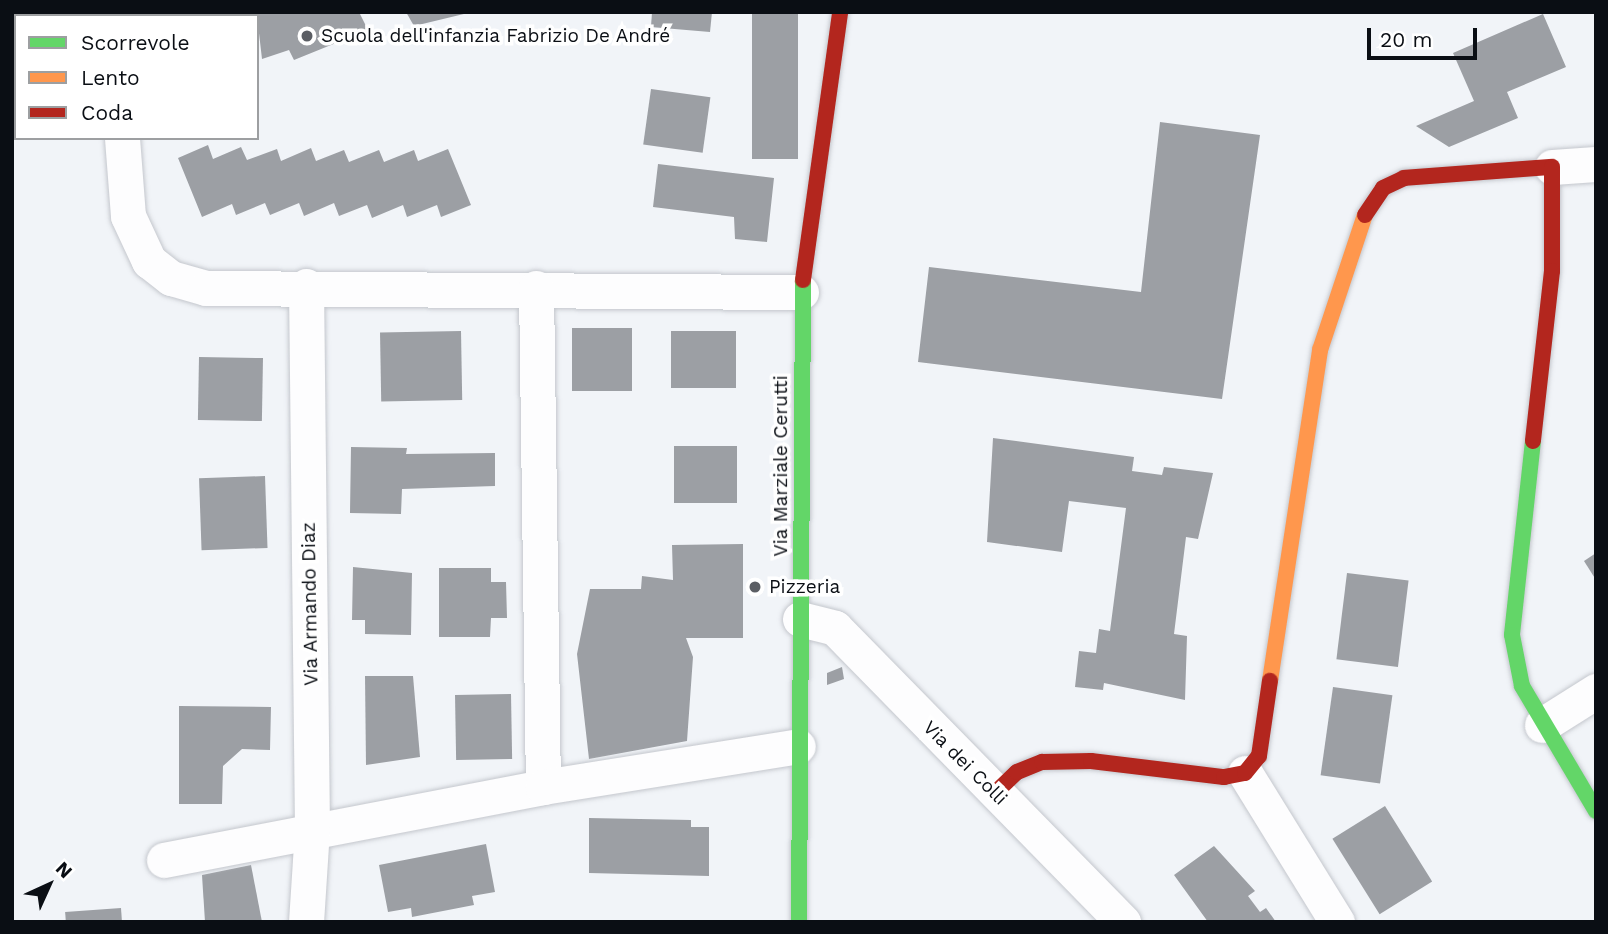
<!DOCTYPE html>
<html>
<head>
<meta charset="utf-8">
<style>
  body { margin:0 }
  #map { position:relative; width:1608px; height:934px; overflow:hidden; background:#f1f4f8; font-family:"Work Sans",sans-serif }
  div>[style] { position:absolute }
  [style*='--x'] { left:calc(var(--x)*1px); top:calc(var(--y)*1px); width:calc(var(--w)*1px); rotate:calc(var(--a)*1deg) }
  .building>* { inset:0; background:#9c9fa4; transform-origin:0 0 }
  .roads { filter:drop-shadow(0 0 2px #c4c7cd) drop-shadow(0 0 2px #c4c7cd) }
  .street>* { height:35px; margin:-17.5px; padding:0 17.5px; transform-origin:17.5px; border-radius:17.5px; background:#fdfdfe }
  .fast>* { height:16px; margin:-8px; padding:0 8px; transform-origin:8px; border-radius:8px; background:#63d668 }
  .slow>* { height:16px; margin:-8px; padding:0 8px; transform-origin:8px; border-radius:8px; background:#ff974d }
  .jam>* { height:16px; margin:-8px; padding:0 8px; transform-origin:8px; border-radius:8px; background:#b3261e }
  .dots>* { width:19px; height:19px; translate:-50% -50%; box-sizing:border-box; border:4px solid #fff; border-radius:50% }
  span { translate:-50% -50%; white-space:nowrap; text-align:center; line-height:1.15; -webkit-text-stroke:7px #fff; paint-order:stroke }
  .poi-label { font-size:19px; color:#0a0e14 }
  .left { translate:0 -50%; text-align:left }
  .street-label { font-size:19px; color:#0a0e14 }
  .frame { position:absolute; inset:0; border:14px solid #0a0e14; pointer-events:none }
  .legend { position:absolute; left:14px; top:14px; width:245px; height:126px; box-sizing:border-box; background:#fff; border:2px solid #9d9fa1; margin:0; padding:9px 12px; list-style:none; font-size:21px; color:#0a0e14 }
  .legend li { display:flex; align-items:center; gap:14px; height:35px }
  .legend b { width:35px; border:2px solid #9d9fa1 }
  .north { position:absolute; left:14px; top:850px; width:70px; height:70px; -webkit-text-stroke:5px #fff; paint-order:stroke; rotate:45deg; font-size:19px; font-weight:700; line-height:28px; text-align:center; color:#0a0e14 }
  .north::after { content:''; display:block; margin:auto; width:24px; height:32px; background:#0a0e14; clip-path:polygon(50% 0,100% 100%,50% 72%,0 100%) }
  .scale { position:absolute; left:1367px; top:28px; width:110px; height:32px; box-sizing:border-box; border:4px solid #0a0e14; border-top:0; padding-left:9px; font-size:21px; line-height:24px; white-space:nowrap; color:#0a0e14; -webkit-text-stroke:5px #fff; paint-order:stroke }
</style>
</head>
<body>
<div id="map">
  <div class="building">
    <i style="clip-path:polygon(234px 12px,359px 12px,368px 30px,294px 60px,289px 50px,262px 59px,257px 16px,228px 16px)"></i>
    <i style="clip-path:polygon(406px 12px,468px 12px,468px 13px,414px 26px)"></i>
    <i style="clip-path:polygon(652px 12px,712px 12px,710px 32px,651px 27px)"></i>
    <i style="left:752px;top:12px;width:46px;height:147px"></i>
    <i style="clip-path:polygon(1543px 14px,1566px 67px,1507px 92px,1518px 118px,1449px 147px,1416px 126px,1474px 101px,1453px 53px)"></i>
    <i style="left:651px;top:89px;width:60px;height:56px;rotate:8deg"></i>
    <i style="clip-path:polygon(1160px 122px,1260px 135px,1222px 399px,918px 362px,929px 267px,1141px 292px)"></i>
    <i style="clip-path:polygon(208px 145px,213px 159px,241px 147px,247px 160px,277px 149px,281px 161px,311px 148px,316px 161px,344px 150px,349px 162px,379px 150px,384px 162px,414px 150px,418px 161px,448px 149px,471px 205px,441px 217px,437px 205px,407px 217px,403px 205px,372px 218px,367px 205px,339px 216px,334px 203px,304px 216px,299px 203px,270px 215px,265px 203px,236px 215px,232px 204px,202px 217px,178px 158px)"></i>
    <i style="clip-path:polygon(658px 164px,774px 178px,767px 242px,735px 239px,734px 217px,653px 207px)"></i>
    <i style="left:572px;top:328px;width:60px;height:63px"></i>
    <i style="left:461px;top:331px;width:69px;height:81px;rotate:89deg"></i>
    <i style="left:671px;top:331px;width:65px;height:57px"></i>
    <i style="left:199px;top:357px;width:64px;height:63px;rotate:1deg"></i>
    <i style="clip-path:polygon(993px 438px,1134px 457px,1132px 471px,1162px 475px,1164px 467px,1213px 473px,1198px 539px,1186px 537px,1174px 634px,1187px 636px,1185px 700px,1104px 683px,1103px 690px,1075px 687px,1079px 651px,1096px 653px,1099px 629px,1110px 631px,1126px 508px,1069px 501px,1062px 552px,987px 542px)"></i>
    <i style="left:674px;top:446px;width:63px;height:57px"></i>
    <i style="clip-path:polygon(351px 447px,407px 448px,406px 454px,495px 453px,495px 486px,402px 489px,401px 514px,350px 513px)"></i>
    <i style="left:265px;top:476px;width:72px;height:66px;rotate:88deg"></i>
    <i style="clip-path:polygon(743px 544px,743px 638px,686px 638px,693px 657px,687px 741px,589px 759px,577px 654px,590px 589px,641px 589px,642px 576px,673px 580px,672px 545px)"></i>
    <i style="clip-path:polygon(1596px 553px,1596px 580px,1584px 561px)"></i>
    <i style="clip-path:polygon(353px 567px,412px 573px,411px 635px,365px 634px,365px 620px,352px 620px)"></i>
    <i style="clip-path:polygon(439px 568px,491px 568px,491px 582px,506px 582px,507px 618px,491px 618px,490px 637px,439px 637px)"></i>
    <i style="left:1347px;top:573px;width:62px;height:87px;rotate:7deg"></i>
    <i style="clip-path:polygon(842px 667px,844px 679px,827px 685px,827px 673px)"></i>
    <i style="clip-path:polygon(365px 676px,413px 676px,420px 757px,366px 765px)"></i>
    <i style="left:1333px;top:687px;width:60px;height:89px;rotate:8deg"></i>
    <i style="left:511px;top:694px;width:65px;height:56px;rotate:89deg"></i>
    <i style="clip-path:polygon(179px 706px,271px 707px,270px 750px,242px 749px,223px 766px,222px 804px,179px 804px)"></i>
    <i style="left:1385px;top:806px;width:89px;height:62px;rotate:58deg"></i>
    <i style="clip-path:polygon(589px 818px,691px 820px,691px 827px,709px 827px,709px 876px,589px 873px)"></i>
    <i style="clip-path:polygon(486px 844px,495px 892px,472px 896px,474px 905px,412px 917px,411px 908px,388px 912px,379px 865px)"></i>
    <i style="clip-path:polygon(1214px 846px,1255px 891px,1248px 896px,1260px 912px,1266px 908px,1276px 922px,1208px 922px,1174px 875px)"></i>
    <i style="clip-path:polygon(251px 865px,262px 922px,205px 922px,202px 875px)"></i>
    <i style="left:121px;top:908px;width:14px;height:56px;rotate:86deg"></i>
  </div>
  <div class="roads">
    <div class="street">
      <i style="--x:129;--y:16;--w:4;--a:-90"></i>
      <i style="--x:122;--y:138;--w:78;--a:85.6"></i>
      <i style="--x:128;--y:216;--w:50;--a:65"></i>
      <i style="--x:149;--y:261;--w:28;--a:38"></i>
      <i style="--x:171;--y:278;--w:36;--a:16"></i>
      <i style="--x:206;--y:288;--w:595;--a:0.39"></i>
      <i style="--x:1552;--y:167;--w:44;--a:-3.9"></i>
      <i style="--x:536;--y:288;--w:499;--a:89.2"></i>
      <i style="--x:800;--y:619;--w:36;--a:14"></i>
      <i style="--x:835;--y:628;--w:412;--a:45.6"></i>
      <i style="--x:1542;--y:725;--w:64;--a:-32.2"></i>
      <i style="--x:1245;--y:773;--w:175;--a:58.3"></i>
      <i style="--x:164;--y:860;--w:386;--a:-10.9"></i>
      <i style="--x:543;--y:787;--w:258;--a:-9.1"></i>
      <i style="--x:306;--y:922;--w:92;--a:-86.3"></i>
      <i style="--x:312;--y:830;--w:544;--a:-90.63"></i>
    </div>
    <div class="fast">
      <i style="--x:1533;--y:441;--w:195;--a:96.2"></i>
      <i style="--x:1512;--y:635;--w:52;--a:78.9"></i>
      <i style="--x:1522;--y:686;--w:145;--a:59.4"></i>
      <i style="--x:799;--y:922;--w:642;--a:-89.64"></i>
    </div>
    <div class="slow">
      <i style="--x:1270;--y:681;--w:335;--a:-81.4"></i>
      <i style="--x:1320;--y:350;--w:142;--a:-71.6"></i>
    </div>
    <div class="jam">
      <i style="--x:1365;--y:215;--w:32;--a:-56"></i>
      <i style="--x:1383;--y:188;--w:23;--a:-25"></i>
      <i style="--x:1404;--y:178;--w:148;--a:-4.3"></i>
      <i style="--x:1552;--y:167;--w:104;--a:90"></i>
      <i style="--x:1552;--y:271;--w:171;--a:96.4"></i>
      <i style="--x:803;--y:280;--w:271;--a:-82.1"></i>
      <i style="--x:995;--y:793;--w:30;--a:-44"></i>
      <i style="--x:1017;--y:772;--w:27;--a:-22"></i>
      <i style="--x:1042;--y:762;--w:49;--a:-1.2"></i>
      <i style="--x:1091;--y:761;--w:134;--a:6.9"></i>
      <i style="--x:1224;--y:777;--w:21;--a:-11"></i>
      <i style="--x:1245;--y:773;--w:22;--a:-51"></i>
      <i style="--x:1259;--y:756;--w:76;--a:-81.7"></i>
    </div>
  </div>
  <div class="dots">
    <i style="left:307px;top:36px;background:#5b5e64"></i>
    <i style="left:755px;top:587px;background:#5b5e64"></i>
  </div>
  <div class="poi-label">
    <span class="left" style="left:321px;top:36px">Scuola dell'infanzia Fabrizio De André</span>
    <span class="left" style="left:769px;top:587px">Pizzeria</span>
  </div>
  <div class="street-label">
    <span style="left:781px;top:466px;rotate:-90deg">Via Marziale Cerutti</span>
    <span style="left:310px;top:604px;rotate:-91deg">Via Armando Diaz</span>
    <span style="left:965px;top:763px;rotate:45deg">Via dei Colli</span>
  </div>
  <div class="frame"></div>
  <ul class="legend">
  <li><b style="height:9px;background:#63d668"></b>Scorrevole</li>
  <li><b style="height:9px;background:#ff974d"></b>Lento</li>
  <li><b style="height:9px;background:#b3261e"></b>Coda</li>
  </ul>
  <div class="north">N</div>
  <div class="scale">20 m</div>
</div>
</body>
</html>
